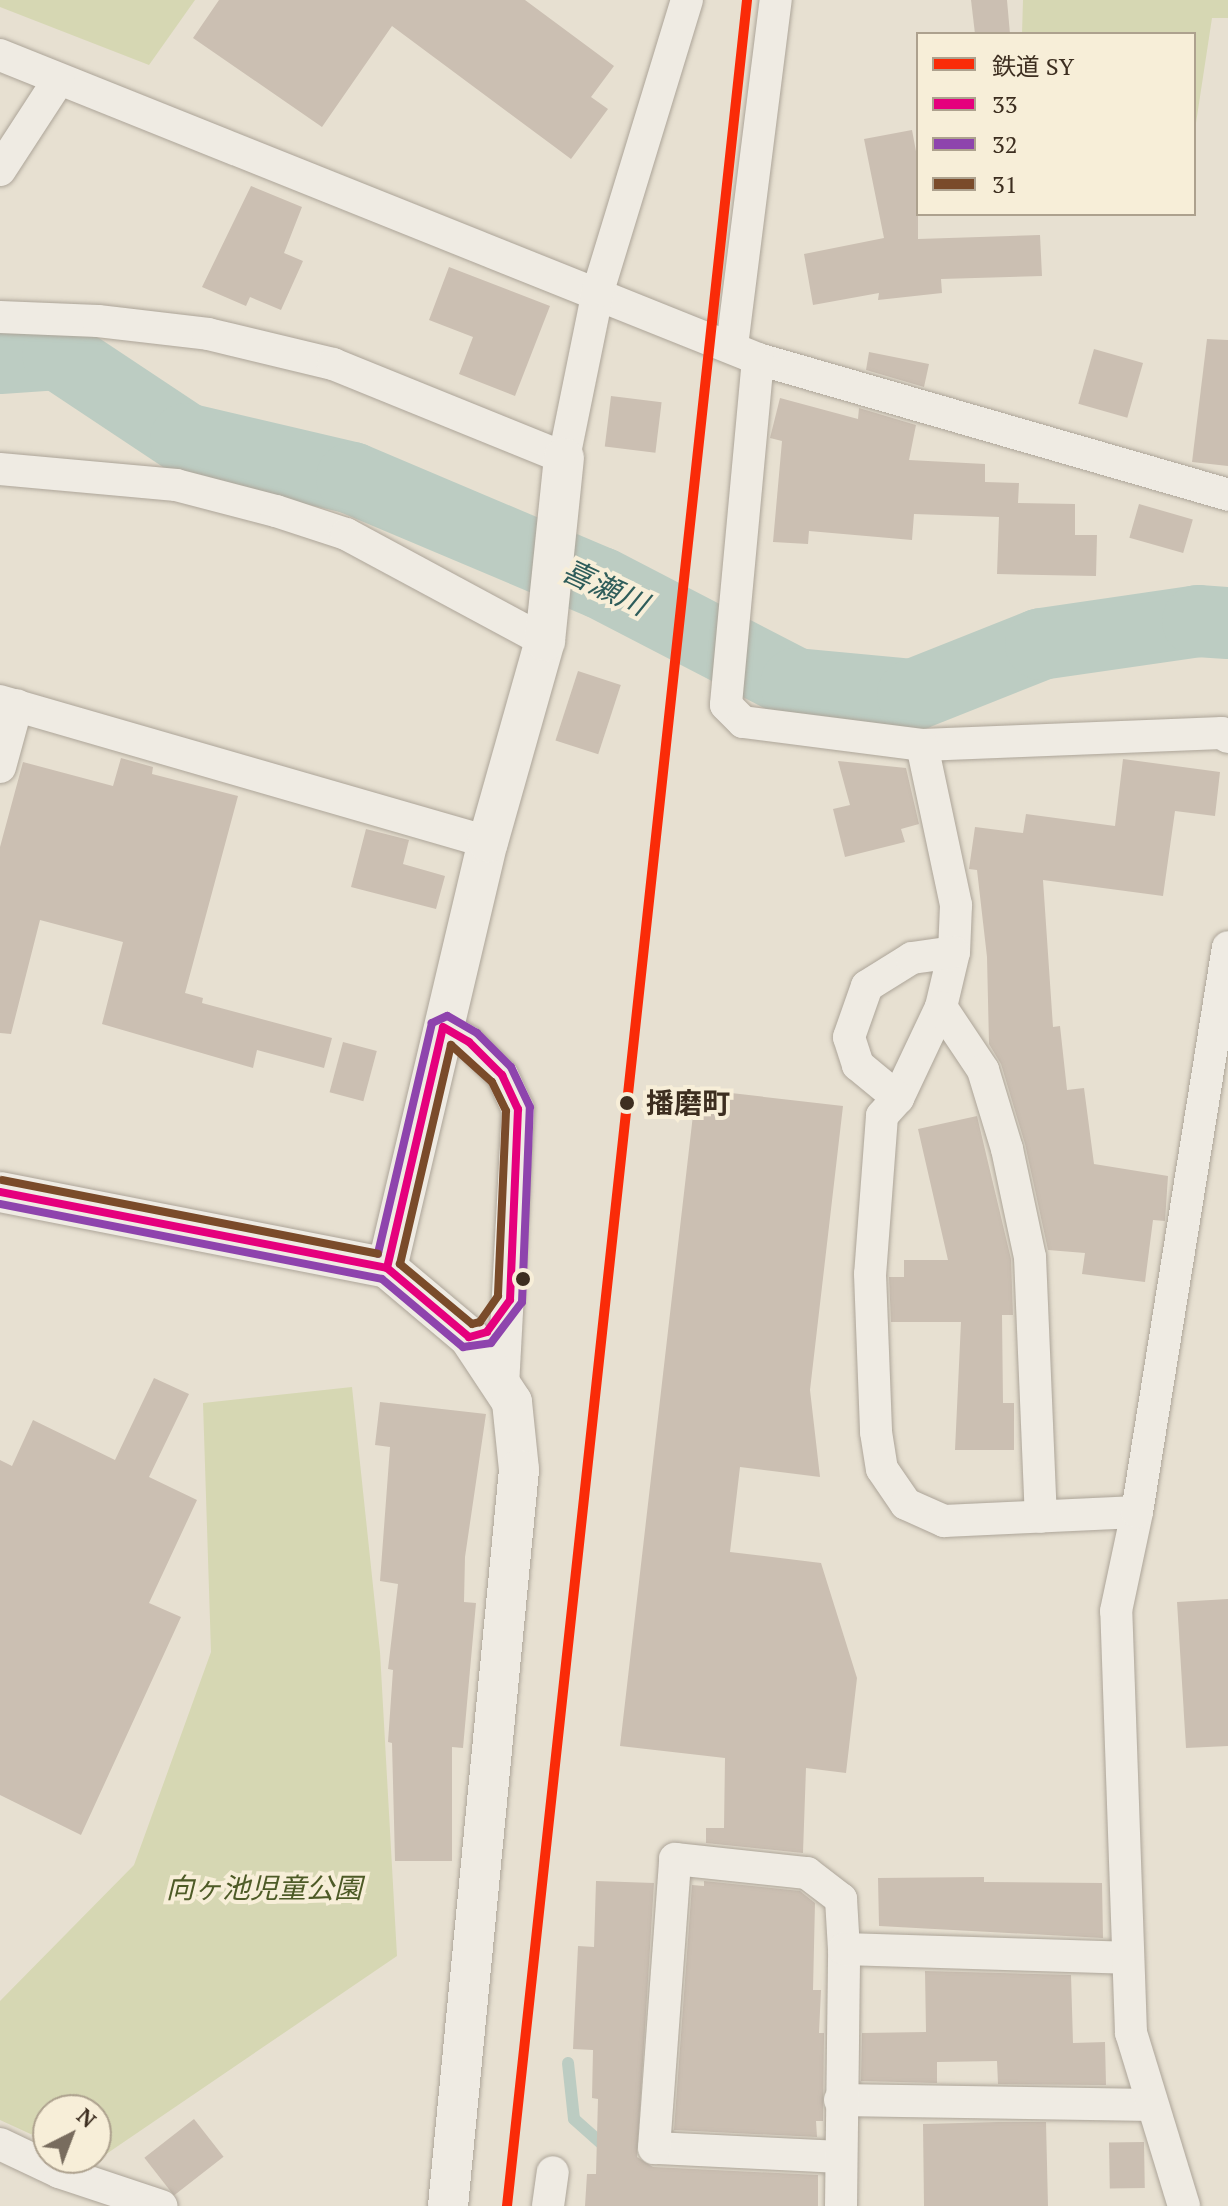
<!DOCTYPE html>
<html>
<head>
<meta charset="utf-8">
<style>
  body { margin:0 }
  #map { position:relative; width:1228px; height:2206px; overflow:hidden; background:#e7e0d1; font-family:"PT Serif","Noto Sans JP",serif }
  div>[style] { position:absolute }
  [style*='--x'] { left:calc(var(--x)*1px); top:calc(var(--y)*1px); width:calc(var(--w)*1px); rotate:calc(var(--a)*1deg) }
  .green>* { inset:0; background:#d6d7b3 }
  .water>* { inset:0; background:#bcccc2 }
  .stream>* { height:12px; margin:-6px; padding:0 6px; transform-origin:6px; border-radius:6px; background:#bcccc2 }
  .river>* { height:72px; margin:-36px; padding:0 36px; transform-origin:36px; border-radius:36px; background:#bcccc2 }
  .building>* { inset:0; background:#cbbfb2; transform-origin:0 0 }
  .roads { filter:drop-shadow(0 0 2px #ada599) drop-shadow(0 0 2px #ada599) }
  .minor>* { height:32px; margin:-16px; padding:0 16px; transform-origin:16px; border-radius:16px; background:#efebe3 }
  .tertiary>* { height:40px; margin:-20px; padding:0 20px; transform-origin:20px; border-radius:20px; background:#efebe3 }
  .bus-1>* { height:8px; margin:-4px; padding:0 4px; transform-origin:4px; border-radius:4px; background:#e5007d }
  .bus-2>* { height:8px; margin:-4px; padding:0 4px; transform-origin:4px; border-radius:4px; background:#8e44ad }
  .bus-3>* { height:8px; margin:-4px; padding:0 4px; transform-origin:4px; border-radius:4px; background:#7a4b2a }
  .rail-1>* { height:10px; margin:-5px; padding:0 5px; transform-origin:5px; border-radius:5px; background:#fa2b08 }
  .dots>* { width:22px; height:22px; translate:-50% -50%; box-sizing:border-box; border:4px solid #f7eed8; border-radius:50% }
  span { translate:-50% -50%; white-space:nowrap; text-align:center; line-height:1.15; -webkit-text-stroke:8px #f7eed8; paint-order:stroke }
  .stop-label { font-size:28px; color:#3d2e20; font-weight:700 }
  .left { translate:0 -50%; text-align:left }
  .park-label { font-size:28px; color:#4d5a26; font-style:italic }
  .water-label { font-size:30px; color:#2f5d5a; font-style:italic }
  .legend { position:absolute; left:916px; top:32px; width:280px; height:184px; box-sizing:border-box; background:#f7eed8; border:2px solid #ada18e; margin:0; padding:10px 14px; list-style:none; font-size:24px; color:#3d2e20 }
  .legend li { display:flex; align-items:center; gap:16px; height:40px }
  .legend b { width:40px; border:2px solid #ada18e }
  .north { position:absolute; left:32px; top:2094px; width:80px; height:80px; box-sizing:border-box; background:#f7eed8; border:2px solid #ada18e; border-radius:50%; rotate:42deg; font-size:22px; font-weight:700; line-height:32px; text-align:center; color:#3d2e20 }
  .north::after { content:''; display:block; margin:auto; width:28px; height:36px; background:#786c5e; clip-path:polygon(50% 0,100% 100%,50% 72%,0 100%) }
</style>
</head>
<body>
<div id="map">
  <div class="green">
    <i style="clip-path:polygon(0 0,195px 0,149px 65px,0 7px)"></i>
    <i style="clip-path:polygon(1023px 0,1228px 0,1228px 18px,1212px 18px,1194px 136px,1194px 34px,1022px 34px)"></i>
    <i style="clip-path:polygon(352px 1387px,380px 1652px,397px 1956px,93px 2163px,82px 2158px,96px 2158px,96px 2110px,48px 2110px,48px 2142px,0 2120px,0 2001px,134px 1865px,211px 1652px,203px 1403px)"></i>
  </div>
  <div class="water">
    <i style="clip-path:polygon(0 348px,30px 348px,60px 355px,0 369px)"></i>
  </div>
  <div class="stream">
    <i style="--x:568;--y:2063;--w:56;--a:83.9"></i>
    <i style="--x:574;--y:2119;--w:50;--a:41.7"></i>
  </div>
  <div class="river">
    <i style="--x:0;--y:358;--w:58;--a:-3.9"></i>
    <i style="--x:58;--y:354;--w:154;--a:33.6"></i>
    <i style="--x:186;--y:439;--w:171;--a:13.2"></i>
    <i style="--x:352;--y:478;--w:270;--a:22.9"></i>
    <i style="--x:601;--y:583;--w:220;--a:27.4"></i>
    <i style="--x:796;--y:684;--w:118;--a:5.4"></i>
    <i style="--x:913;--y:695;--w:138;--a:-21.7"></i>
    <i style="--x:1041;--y:644;--w:159;--a:-8.3"></i>
    <i style="--x:1198;--y:621;--w:30;--a:4"></i>
  </div>
  <div class="building">
    <i style="clip-path:polygon(219px 0,525px 0,614px 66px,591px 97px,608px 109px,571px 159px,392px 26px,322px 127px,193px 38px)"></i>
    <i style="clip-path:polygon(971px 0,1007px 0,1010px 34px,975px 34px)"></i>
    <i style="clip-path:polygon(912px 130px,918px 162px,918px 239px,1040px 235px,1042px 276px,941px 279px,942px 293px,878px 300px,879px 293px,813px 305px,804px 254px,884px 238px,864px 139px)"></i>
    <i style="clip-path:polygon(251px 186px,302px 207px,284px 253px,303px 261px,281px 310px,250px 297px,246px 306px,202px 287px)"></i>
    <i style="clip-path:polygon(449px 267px,550px 306px,515px 396px,459px 374px,473px 337px,429px 320px)"></i>
    <i style="clip-path:polygon(1207px 339px,1228px 340px,1228px 466px,1192px 462px)"></i>
    <i style="left:1094px;top:349px;width:51px;height:57px;rotate:16deg"></i>
    <i style="clip-path:polygon(869px 352px,929px 364px,924px 387px,866px 370px)"></i>
    <i style="left:611px;top:396px;width:51px;height:51px;rotate:7deg"></i>
    <i style="clip-path:polygon(780px 398px,858px 419px,859px 408px,916px 425px,909px 460px,985px 464px,985px 482px,1019px 483px,1018px 503px,1075px 504px,1075px 535px,1097px 535px,1096px 576px,997px 574px,999px 517px,914px 514px,912px 540px,809px 531px,808px 544px,773px 542px,782px 441px,770px 438px)"></i>
    <i style="left:1139px;top:504px;width:56px;height:35px;rotate:16deg"></i>
    <i style="left:578px;top:671px;width:45px;height:73px;rotate:18deg"></i>
    <i style="clip-path:polygon(121px 758px,153px 767px,152px 774px,238px 796px,185px 993px,203px 998px,202px 1003px,332px 1038px,324px 1068px,257px 1050px,253px 1068px,102px 1024px,123px 942px,40px 920px,11px 1034px,0 1033px,0 847px,23px 762px,113px 786px)"></i>
    <i style="clip-path:polygon(1123px 759px,1220px 772px,1215px 816px,1175px 811px,1163px 896px,1043px 880px,1053px 1027px,1060px 1026px,1067px 1090px,1084px 1088px,1094px 1164px,1168px 1176px,1165px 1221px,1153px 1220px,1145px 1282px,1082px 1274px,1085px 1253px,1048px 1250px,1025px 1144px,1001px 1064px,989px 1044px,987px 957px,977px 870px,969px 869px,975px 827px,1023px 833px,1026px 814px,1115px 826px)"></i>
    <i style="clip-path:polygon(838px 761px,906px 768px,919px 824px,901px 829px,905px 842px,845px 857px,833px 809px,850px 805px)"></i>
    <i style="clip-path:polygon(366px 829px,409px 840px,403px 864px,445px 876px,436px 909px,351px 887px)"></i>
    <i style="left:343px;top:1042px;width:35px;height:52px;rotate:15deg"></i>
    <i style="clip-path:polygon(696px 1089px,843px 1106px,810px 1390px,820px 1477px,740px 1467px,730px 1552px,821px 1563px,857px 1678px,846px 1773px,806px 1768px,803px 1853px,706px 1843px,706px 1828px,724px 1828px,725px 1758px,620px 1746px)"></i>
    <i style="clip-path:polygon(977px 1116px,1011px 1259px,1013px 1315px,1002px 1315px,1003px 1403px,1014px 1403px,1014px 1450px,955px 1450px,961px 1322px,891px 1322px,889px 1277px,904px 1277px,904px 1260px,948px 1260px,918px 1129px)"></i>
    <i style="clip-path:polygon(154px 1378px,189px 1394px,149px 1477px,197px 1500px,149px 1603px,181px 1617px,81px 1835px,0 1795px,0 1460px,12px 1466px,33px 1420px,115px 1460px)"></i>
    <i style="clip-path:polygon(380px 1402px,486px 1414px,465px 1557px,464px 1602px,476px 1603px,463px 1748px,452px 1747px,452px 1861px,395px 1861px,392px 1743px,388px 1742px,393px 1670px,388px 1669px,398px 1584px,380px 1581px,390px 1447px,375px 1445px)"></i>
    <i style="clip-path:polygon(1228px 1599px,1228px 1746px,1186px 1748px,1177px 1602px)"></i>
    <i style="clip-path:polygon(984px 1877px,984px 1882px,1102px 1883px,1103px 1938px,879px 1926px,878px 1878px)"></i>
    <i style="clip-path:polygon(596px 1881px,654px 1883px,637px 2157px,653px 2167px,818px 2175px,818px 2206px,585px 2206px,587px 2174px,596px 2174px,598px 2099px,592px 2098px,593px 2050px,573px 2049px,578px 1946px,594px 1947px)"></i>
    <i style="clip-path:polygon(704px 1881px,800px 1891px,815px 1903px,813px 1990px,821px 1990px,819px 2033px,824px 2033px,823px 2121px,816px 2121px,817px 2137px,674px 2130px,692px 1885px,704px 1886px)"></i>
    <i style="clip-path:polygon(925px 1971px,1071px 1975px,1073px 2043px,1105px 2042px,1106px 2085px,998px 2084px,997px 2061px,937px 2062px,937px 2083px,861px 2081px,862px 2033px,926px 2032px)"></i>
    <i style="left:194px;top:2119px;width:48px;height:63px;rotate:52deg"></i>
    <i style="clip-path:polygon(999px 2122px,1046px 2122px,1048px 2206px,924px 2206px,923px 2124px)"></i>
    <i style="left:1144px;top:2142px;width:46px;height:35px;rotate:89deg"></i>
  </div>
  <div class="roads">
    <div class="minor">
      <i style="--x:0;--y:55;--w:817;--a:21.85"></i>
      <i style="--x:758;--y:359;--w:489;--a:16.1"></i>
      <i style="--x:0;--y:170;--w:108;--a:-57"></i>
      <i style="--x:0;--y:317;--w:98;--a:2.3"></i>
      <i style="--x:98;--y:321;--w:111;--a:6.7"></i>
      <i style="--x:208;--y:334;--w:129;--a:13.5"></i>
      <i style="--x:333;--y:364;--w:249;--a:22.1"></i>
      <i style="--x:564;--y:458;--w:170;--a:-78.5"></i>
      <i style="--x:598;--y:291;--w:304;--a:-73"></i>
      <i style="--x:732;--y:346;--w:349;--a:-82.8"></i>
      <i style="--x:758;--y:359;--w:347;--a:95.3"></i>
      <i style="--x:726;--y:705;--w:24;--a:45"></i>
      <i style="--x:743;--y:722;--w:180;--a:7.3"></i>
      <i style="--x:922;--y:745;--w:300;--a:-2.3"></i>
      <i style="--x:1222;--y:733;--w:7;--a:34"></i>
      <i style="--x:0;--y:469;--w:177;--a:5.2"></i>
      <i style="--x:176;--y:485;--w:103;--a:14.6"></i>
      <i style="--x:276;--y:511;--w:74;--a:18.2"></i>
      <i style="--x:346;--y:534;--w:226;--a:28.3"></i>
      <i style="--x:0;--y:701;--w:508;--a:16.12"></i>
      <i style="--x:922;--y:745;--w:164;--a:78"></i>
      <i style="--x:956;--y:905;--w:47;--a:92.4"></i>
      <i style="--x:954;--y:952;--w:57;--a:103.3"></i>
      <i style="--x:941;--y:1007;--w:101;--a:115.3"></i>
      <i style="--x:898;--y:1098;--w:24;--a:132"></i>
      <i style="--x:882;--y:1116;--w:158;--a:94.3"></i>
      <i style="--x:870;--y:1274;--w:158;--a:87.8"></i>
      <i style="--x:876;--y:1432;--w:37;--a:81"></i>
      <i style="--x:882;--y:1469;--w:42;--a:55.6"></i>
      <i style="--x:906;--y:1504;--w:42;--a:24.1"></i>
      <i style="--x:944;--y:1521;--w:193;--a:-2.7"></i>
      <i style="--x:0;--y:767;--w:64;--a:-74.7"></i>
      <i style="--x:941;--y:1007;--w:76;--a:56.3"></i>
      <i style="--x:983;--y:1070;--w:83;--a:73.1"></i>
      <i style="--x:1007;--y:1149;--w:110;--a:78"></i>
      <i style="--x:1030;--y:1257;--w:260;--a:87.6"></i>
      <i style="--x:443;--y:1027;--w:30;--a:30"></i>
      <i style="--x:469;--y:1042;--w:47;--a:45"></i>
      <i style="--x:502;--y:1075;--w:38;--a:65"></i>
      <i style="--x:518;--y:1109;--w:277;--a:93.1"></i>
      <i style="--x:898;--y:1098;--w:52;--a:-140.5"></i>
      <i style="--x:858;--y:1065;--w:29;--a:-108"></i>
      <i style="--x:849;--y:1037;--w:54;--a:-70.6"></i>
      <i style="--x:867;--y:986;--w:53;--a:-31.9"></i>
      <i style="--x:912;--y:958;--w:42;--a:-8.1"></i>
      <i style="--x:840;--y:2100;--w:312;--a:0.9"></i>
      <i style="--x:0;--y:2144;--w:65;--a:25.4"></i>
      <i style="--x:59;--y:2172;--w:108;--a:18.4"></i>
      <i style="--x:840;--y:2157;--w:186;--a:-177.2"></i>
      <i style="--x:654;--y:2148;--w:290;--a:-85.8"></i>
      <i style="--x:675;--y:1859;--w:133;--a:6.1"></i>
      <i style="--x:807;--y:1873;--w:43;--a:37.4"></i>
      <i style="--x:841;--y:1899;--w:50;--a:86.6"></i>
      <i style="--x:548;--y:2206;--w:34;--a:-82"></i>
      <i style="--x:841;--y:2206;--w:257;--a:-89.3"></i>
      <i style="--x:844;--y:1949;--w:282;--a:1.8"></i>
      <i style="--x:1184;--y:2206;--w:181;--a:-107"></i>
      <i style="--x:1131;--y:2033;--w:422;--a:-92"></i>
      <i style="--x:1116;--y:1611;--w:101;--a:-78"></i>
      <i style="--x:1137;--y:1512;--w:572;--a:-80.85"></i>
    </div>
    <div class="tertiary">
      <i style="--x:0;--y:1192;--w:394;--a:11.1"></i>
      <i style="--x:387;--y:1268;--w:107;--a:40.1"></i>
      <i style="--x:469;--y:1337;--w:78;--a:56.5"></i>
      <i style="--x:512;--y:1402;--w:68;--a:84.1"></i>
      <i style="--x:519;--y:1470;--w:739;--a:95.51"></i>
      <i style="--x:387;--y:1268;--w:438;--a:-76.7"></i>
      <i style="--x:488;--y:842;--w:209;--a:-74.2"></i>
      <i style="--x:545;--y:641;--w:184;--a:-84.1"></i>
    </div>
  </div>
  <div class="bus-1">
    <i style="--x:443;--y:1027;--w:30;--a:30"></i>
    <i style="--x:469;--y:1042;--w:47;--a:45"></i>
    <i style="--x:502;--y:1075;--w:38;--a:65"></i>
    <i style="--x:518;--y:1109;--w:191;--a:92.4"></i>
    <i style="--x:510;--y:1300;--w:39;--a:126"></i>
    <i style="--x:487;--y:1332;--w:19;--a:164"></i>
    <i style="--x:469;--y:1337;--w:107;--a:-139.9"></i>
    <i style="--x:387;--y:1268;--w:247;--a:-76.9"></i>
    <i style="--x:0;--y:1192;--w:394;--a:11.1"></i>
  </div>
  <div class="bus-2">
    <i style="--x:0;--y:1204;--w:389;--a:11.1"></i>
    <i style="--x:382;--y:1279;--w:106;--a:40"></i>
    <i style="--x:463;--y:1347;--w:28;--a:-8"></i>
    <i style="--x:491;--y:1343;--w:51;--a:-52.9"></i>
    <i style="--x:522;--y:1302;--w:195;--a:-87.7"></i>
    <i style="--x:530;--y:1107;--w:44;--a:-115.4"></i>
    <i style="--x:511;--y:1067;--w:48;--a:-135"></i>
    <i style="--x:477;--y:1033;--w:34;--a:-150"></i>
    <i style="--x:447;--y:1016;--w:17;--a:155"></i>
    <i style="--x:432;--y:1023;--w:237;--a:103.2"></i>
  </div>
  <div class="bus-3">
    <i style="--x:451;--y:1045;--w:55;--a:42.1"></i>
    <i style="--x:492;--y:1082;--w:32;--a:64"></i>
    <i style="--x:506;--y:1111;--w:185;--a:92.5"></i>
    <i style="--x:498;--y:1296;--w:32;--a:125"></i>
    <i style="--x:480;--y:1322;--w:8;--a:166"></i>
    <i style="--x:472;--y:1324;--w:94;--a:-140.2"></i>
    <i style="--x:400;--y:1264;--w:225;--a:-76.9"></i>
    <i style="--x:2;--y:1180;--w:383;--a:11.1"></i>
  </div>
  <div class="rail-1">
    <i style="--x:507;--y:2206;--w:2219;--a:-83.79"></i>
  </div>
  <div class="dots">
    <i style="left:627px;top:1103px;background:#3d2e20"></i>
    <i style="left:523px;top:1279px;background:#3d2e20"></i>
  </div>
  <div class="stop-label">
    <span class="left" style="left:646px;top:1103px">播磨町</span>
  </div>
  <div class="park-label">
    <span style="left:264px;top:1888px">向ヶ池児童公園</span>
  </div>
  <div class="water-label">
    <span style="left:605px;top:587px;rotate:25deg">喜瀬川</span>
  </div>
  <ul class="legend">
  <li><b style="height:10px;background:#fa2b08"></b>鉄道 SY</li>
  <li><b style="height:10px;background:#e5007d"></b>33</li>
  <li><b style="height:10px;background:#8e44ad"></b>32</li>
  <li><b style="height:10px;background:#7a4b2a"></b>31</li>
  </ul>
  <div class="north">N</div>
</div>
</body>
</html>
